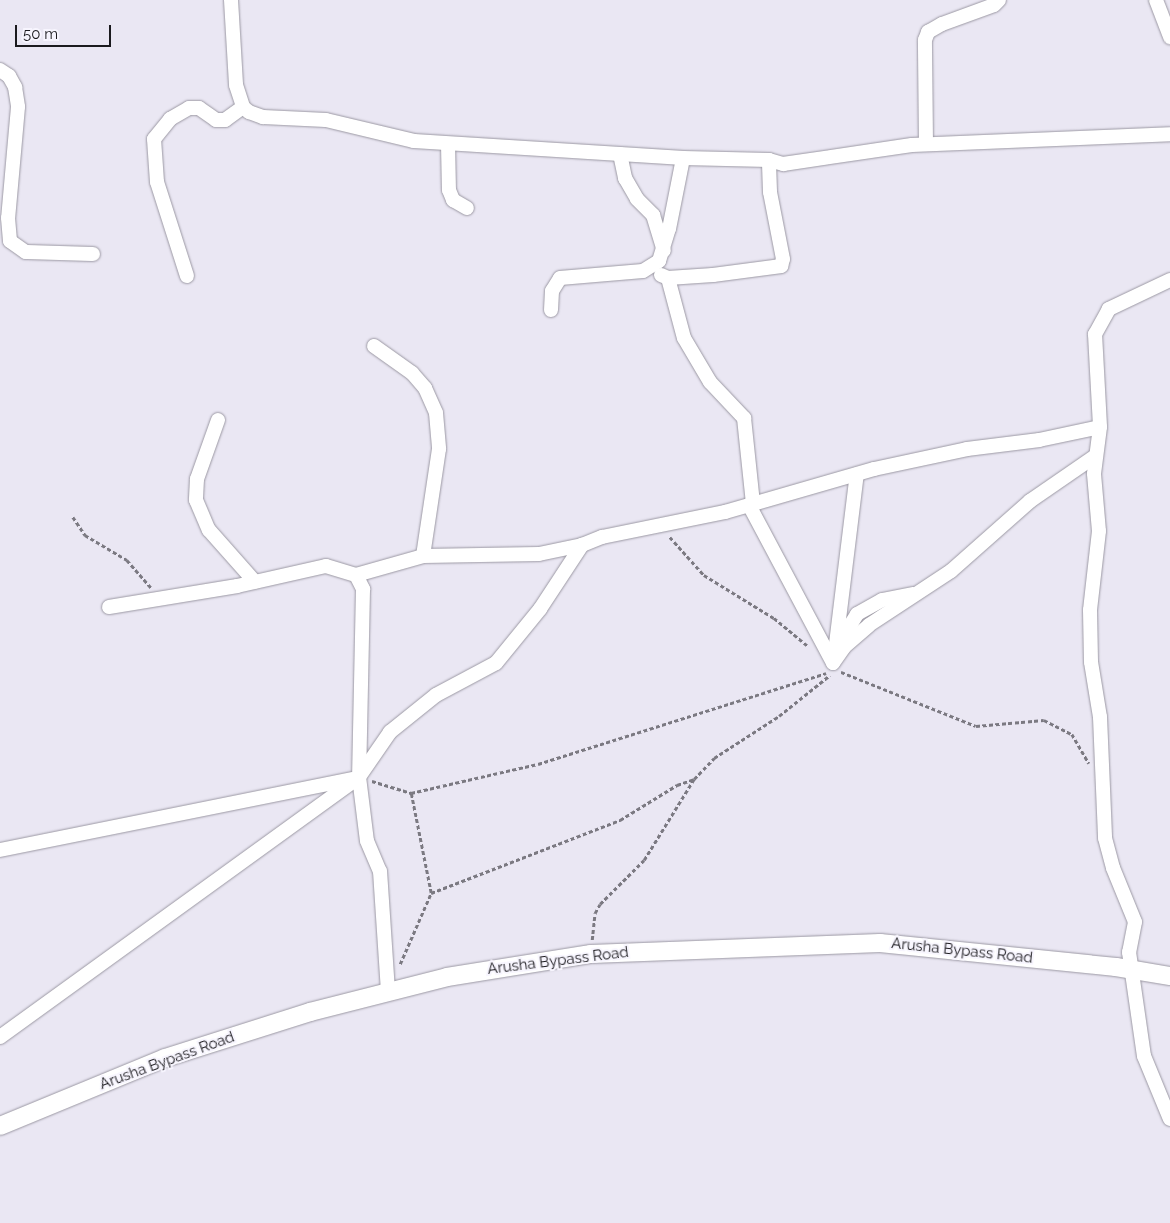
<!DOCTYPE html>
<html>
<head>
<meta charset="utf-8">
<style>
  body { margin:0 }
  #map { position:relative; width:1170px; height:1223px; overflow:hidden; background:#eae7f3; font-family:Raleway,sans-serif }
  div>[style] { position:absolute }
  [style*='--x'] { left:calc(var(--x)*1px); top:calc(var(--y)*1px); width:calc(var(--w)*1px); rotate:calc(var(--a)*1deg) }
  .path>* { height:2.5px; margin-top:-1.25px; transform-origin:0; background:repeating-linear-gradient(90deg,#7b7981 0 4px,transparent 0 6.5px) }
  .roads { filter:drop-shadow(0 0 1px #9b98a3) drop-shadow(0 0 1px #9b98a3) }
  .minor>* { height:14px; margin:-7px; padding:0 7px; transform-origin:7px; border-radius:7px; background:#fff }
  .major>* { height:18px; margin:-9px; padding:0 9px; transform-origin:9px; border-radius:9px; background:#fff }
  span { translate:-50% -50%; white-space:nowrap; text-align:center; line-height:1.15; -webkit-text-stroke:4px #f7f5fe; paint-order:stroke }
  .street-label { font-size:15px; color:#1b1a1e }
  .scale { position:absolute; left:15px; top:25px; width:96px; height:22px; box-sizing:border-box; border:2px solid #1b1a1e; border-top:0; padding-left:6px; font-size:15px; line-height:18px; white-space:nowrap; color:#1b1a1e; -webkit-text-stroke:4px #f7f5fe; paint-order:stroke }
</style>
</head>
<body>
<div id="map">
  <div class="path">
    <i style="--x:73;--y:517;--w:22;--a:56"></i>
    <i style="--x:85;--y:535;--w:49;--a:30.8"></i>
    <i style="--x:127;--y:560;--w:37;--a:49"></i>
    <i style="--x:670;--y:537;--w:51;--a:48.2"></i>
    <i style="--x:704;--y:575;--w:82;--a:31.6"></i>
    <i style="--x:774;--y:618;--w:45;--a:39.6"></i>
    <i style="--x:841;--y:672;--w:145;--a:21.8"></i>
    <i style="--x:976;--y:726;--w:68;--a:-5"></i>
    <i style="--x:1044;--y:720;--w:31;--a:27"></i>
    <i style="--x:1072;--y:734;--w:34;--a:60"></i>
    <i style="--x:372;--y:781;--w:41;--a:17.1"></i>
    <i style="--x:431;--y:893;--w:102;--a:-101.3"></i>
    <i style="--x:411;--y:793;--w:130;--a:-12.9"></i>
    <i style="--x:538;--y:764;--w:302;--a:-17.5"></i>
    <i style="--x:592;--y:940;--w:27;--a:-84"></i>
    <i style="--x:595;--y:913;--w:10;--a:-61"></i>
    <i style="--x:600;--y:904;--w:62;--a:-45"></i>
    <i style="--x:644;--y:860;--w:95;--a:-58.3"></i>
    <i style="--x:400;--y:964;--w:77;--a:-66.4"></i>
    <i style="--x:431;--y:893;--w:203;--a:-21.1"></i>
    <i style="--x:620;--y:820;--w:67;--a:-31.6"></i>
    <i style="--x:677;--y:785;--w:18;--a:-19"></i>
    <i style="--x:694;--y:779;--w:29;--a:-46"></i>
    <i style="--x:714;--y:758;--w:77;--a:-32.9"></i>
    <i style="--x:779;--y:716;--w:65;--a:-38.8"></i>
  </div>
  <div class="roads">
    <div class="minor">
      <i style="--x:231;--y:0;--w:85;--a:86.6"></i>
      <i style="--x:236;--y:85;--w:23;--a:72"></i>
      <i style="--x:243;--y:107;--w:8;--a:40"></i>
      <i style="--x:249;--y:112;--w:15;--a:20"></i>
      <i style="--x:263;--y:117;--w:63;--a:2.7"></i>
      <i style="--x:326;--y:120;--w:90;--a:13.4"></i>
      <i style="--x:414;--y:141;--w:270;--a:3.6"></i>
      <i style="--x:683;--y:158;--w:86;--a:1.3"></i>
      <i style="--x:769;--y:160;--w:15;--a:16"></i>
      <i style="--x:783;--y:164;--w:130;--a:-8.4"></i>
      <i style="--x:912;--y:145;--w:258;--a:-2.4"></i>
      <i style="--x:1156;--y:0;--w:40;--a:69"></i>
      <i style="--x:0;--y:70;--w:11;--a:34"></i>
      <i style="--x:9;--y:76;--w:13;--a:61"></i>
      <i style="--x:15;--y:87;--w:20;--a:81"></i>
      <i style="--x:18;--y:107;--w:111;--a:95.1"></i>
      <i style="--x:8;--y:218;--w:23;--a:85"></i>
      <i style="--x:10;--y:241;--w:19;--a:35"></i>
      <i style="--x:26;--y:252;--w:67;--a:1.7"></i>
      <i style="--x:448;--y:144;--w:46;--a:88.8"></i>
      <i style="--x:449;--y:190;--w:11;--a:68"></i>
      <i style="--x:453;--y:200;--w:16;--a:30"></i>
      <i style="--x:926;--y:144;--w:104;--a:-90.6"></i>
      <i style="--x:925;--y:40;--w:9;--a:-69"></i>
      <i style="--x:928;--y:32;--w:16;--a:-30"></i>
      <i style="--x:942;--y:24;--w:55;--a:-20.1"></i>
      <i style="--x:994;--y:5;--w:7;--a:-45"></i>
      <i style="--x:620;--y:154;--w:25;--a:78"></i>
      <i style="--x:625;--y:178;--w:24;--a:60"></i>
      <i style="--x:637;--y:199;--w:23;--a:45"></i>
      <i style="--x:653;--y:215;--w:37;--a:73"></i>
      <i style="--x:661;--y:275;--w:8;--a:23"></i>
      <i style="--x:668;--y:278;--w:45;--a:-3.8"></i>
      <i style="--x:713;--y:275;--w:69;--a:-7.5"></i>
      <i style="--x:781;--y:266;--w:7;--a:-74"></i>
      <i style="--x:783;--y:259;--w:68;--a:-101"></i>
      <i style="--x:770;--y:192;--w:32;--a:-92"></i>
      <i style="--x:187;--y:276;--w:99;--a:-107.7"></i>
      <i style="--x:157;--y:182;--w:43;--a:-94"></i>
      <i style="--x:154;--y:139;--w:26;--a:-51"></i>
      <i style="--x:170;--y:119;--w:22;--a:-30"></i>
      <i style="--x:189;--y:108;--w:10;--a:0"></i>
      <i style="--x:199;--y:108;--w:21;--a:35"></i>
      <i style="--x:216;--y:120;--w:9;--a:0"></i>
      <i style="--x:225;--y:120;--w:22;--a:-36"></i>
      <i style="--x:668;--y:278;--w:62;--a:75.1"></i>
      <i style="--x:684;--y:338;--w:51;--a:59.4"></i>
      <i style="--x:710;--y:382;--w:50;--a:46.6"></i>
      <i style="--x:744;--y:418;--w:86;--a:84"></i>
      <i style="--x:1170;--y:280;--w:68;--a:154.6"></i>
      <i style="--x:1109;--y:309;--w:29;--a:119"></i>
      <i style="--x:1095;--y:334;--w:93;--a:86.9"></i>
      <i style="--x:1100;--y:427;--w:47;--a:97.3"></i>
      <i style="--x:1094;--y:474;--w:57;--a:85"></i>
      <i style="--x:1099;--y:531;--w:80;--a:96.5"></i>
      <i style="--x:1090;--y:610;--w:52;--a:88.9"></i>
      <i style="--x:1091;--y:662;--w:56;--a:80.7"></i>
      <i style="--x:1100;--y:717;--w:121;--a:87.6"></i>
      <i style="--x:1105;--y:838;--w:31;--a:75"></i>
      <i style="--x:1113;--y:868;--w:58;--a:67.8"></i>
      <i style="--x:1135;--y:922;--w:31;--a:101"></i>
      <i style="--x:1129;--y:952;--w:105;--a:81.8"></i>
      <i style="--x:1144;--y:1056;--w:68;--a:67.6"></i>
      <i style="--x:551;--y:310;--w:19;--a:-87"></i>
      <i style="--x:552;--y:291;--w:15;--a:-58"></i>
      <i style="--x:560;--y:278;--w:83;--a:-4.8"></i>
      <i style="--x:643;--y:271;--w:19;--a:-32"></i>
      <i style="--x:659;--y:261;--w:34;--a:-73"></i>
      <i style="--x:669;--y:229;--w:72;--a:-78.8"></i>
      <i style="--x:374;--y:346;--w:47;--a:35.4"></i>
      <i style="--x:412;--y:373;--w:20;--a:49"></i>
      <i style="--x:425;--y:388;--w:27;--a:66"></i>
      <i style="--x:436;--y:413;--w:36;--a:85"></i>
      <i style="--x:439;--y:449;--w:108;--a:98.5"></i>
      <i style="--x:218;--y:420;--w:63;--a:109.6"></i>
      <i style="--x:197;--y:479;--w:21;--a:93"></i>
      <i style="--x:196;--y:500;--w:33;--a:67"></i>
      <i style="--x:209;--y:530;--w:69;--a:48.5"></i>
      <i style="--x:749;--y:505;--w:179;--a:62"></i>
      <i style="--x:356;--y:575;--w:70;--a:-15.8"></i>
      <i style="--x:423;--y:556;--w:116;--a:-1"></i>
      <i style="--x:539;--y:554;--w:44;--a:-11.8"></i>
      <i style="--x:582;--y:545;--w:22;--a:-22"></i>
      <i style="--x:602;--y:537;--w:126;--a:-11.5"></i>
      <i style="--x:725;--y:512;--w:155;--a:-16.1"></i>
      <i style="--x:874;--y:469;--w:95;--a:-12.1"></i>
      <i style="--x:967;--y:449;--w:73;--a:-7.1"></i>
      <i style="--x:1039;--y:440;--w:62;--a:-12"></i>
      <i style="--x:109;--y:607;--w:130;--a:-9.3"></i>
      <i style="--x:237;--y:586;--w:91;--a:-12.7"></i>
      <i style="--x:326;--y:566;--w:31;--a:17"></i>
      <i style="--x:356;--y:575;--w:16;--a:63"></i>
      <i style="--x:363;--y:589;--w:188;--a:91.2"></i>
      <i style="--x:359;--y:777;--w:64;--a:82.9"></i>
      <i style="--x:367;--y:841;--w:33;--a:67"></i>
      <i style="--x:380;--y:871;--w:120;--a:86.2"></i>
      <i style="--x:839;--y:643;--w:34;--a:-58"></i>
      <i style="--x:857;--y:614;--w:29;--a:-29"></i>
      <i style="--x:882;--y:600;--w:31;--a:-11"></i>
      <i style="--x:834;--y:660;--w:187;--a:-83"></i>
      <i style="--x:833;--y:663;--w:19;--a:-55"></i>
      <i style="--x:844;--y:647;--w:33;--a:-41"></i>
      <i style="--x:869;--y:625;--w:98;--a:-33.4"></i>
      <i style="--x:951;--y:571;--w:106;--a:-41.5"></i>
      <i style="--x:1030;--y:501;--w:78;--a:-34.5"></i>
      <i style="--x:0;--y:850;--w:359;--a:-11.4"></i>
      <i style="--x:0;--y:1037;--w:443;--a:-35.9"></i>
      <i style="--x:359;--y:777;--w:55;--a:-55.4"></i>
      <i style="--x:390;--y:732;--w:59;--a:-38.8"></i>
      <i style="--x:436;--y:695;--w:68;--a:-28.1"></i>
      <i style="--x:496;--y:663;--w:70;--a:-50.8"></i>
      <i style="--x:540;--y:609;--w:77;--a:-56.7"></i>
    </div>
    <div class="major">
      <i style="--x:0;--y:1126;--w:178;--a:-22.4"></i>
      <i style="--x:165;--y:1058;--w:152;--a:-17.6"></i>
      <i style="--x:310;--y:1012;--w:141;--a:-14.3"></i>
      <i style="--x:447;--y:977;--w:146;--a:-9.1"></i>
      <i style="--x:591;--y:954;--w:289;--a:-2.2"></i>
      <i style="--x:880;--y:943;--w:237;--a:5.8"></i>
      <i style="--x:1116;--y:967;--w:55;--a:9.5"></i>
    </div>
  </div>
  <div class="street-label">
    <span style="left:962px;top:951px;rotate:6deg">Arusha Bypass Road</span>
    <span style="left:558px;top:961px;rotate:-7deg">Arusha Bypass Road</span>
    <span style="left:167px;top:1061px;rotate:-20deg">Arusha Bypass Road</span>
  </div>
  <div class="scale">50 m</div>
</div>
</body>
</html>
